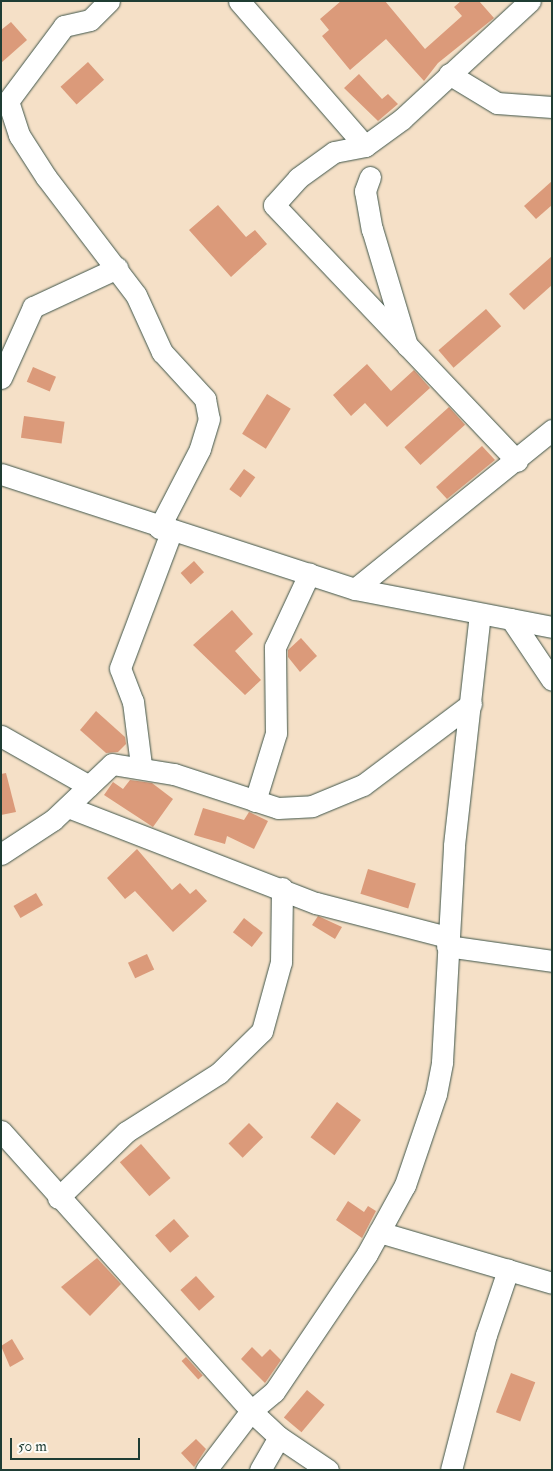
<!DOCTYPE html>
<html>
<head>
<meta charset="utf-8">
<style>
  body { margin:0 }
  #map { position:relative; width:553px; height:1471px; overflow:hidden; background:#f5e0c7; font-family:"IM FELL Double Pica",serif }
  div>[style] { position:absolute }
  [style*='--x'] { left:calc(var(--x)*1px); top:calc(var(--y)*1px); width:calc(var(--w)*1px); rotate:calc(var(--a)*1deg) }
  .building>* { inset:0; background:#db9a7a; transform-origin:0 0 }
  .roads { filter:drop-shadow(0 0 1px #3f554a) drop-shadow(0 0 1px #3f554a) }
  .minor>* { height:21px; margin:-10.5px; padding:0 10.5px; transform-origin:10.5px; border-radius:10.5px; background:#fff }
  span { translate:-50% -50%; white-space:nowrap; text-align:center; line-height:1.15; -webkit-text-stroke:5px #fdfcf7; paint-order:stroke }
  .frame { position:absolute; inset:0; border:2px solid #1f3d34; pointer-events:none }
  .scale { position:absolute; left:10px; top:1438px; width:130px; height:22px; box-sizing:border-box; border:2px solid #1f3d34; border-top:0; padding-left:6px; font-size:15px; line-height:18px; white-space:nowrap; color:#1f3d34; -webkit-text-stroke:4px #fdfcf7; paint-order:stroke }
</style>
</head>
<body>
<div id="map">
  <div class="building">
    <i style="clip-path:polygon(341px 1px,385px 1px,425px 49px,462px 16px,454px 7px,461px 1px,479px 1px,494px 18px,438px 63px,424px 81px,386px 39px,350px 70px,322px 36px,329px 30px,320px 19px)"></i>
    <i style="clip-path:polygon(11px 22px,27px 40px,1px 63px,1px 30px)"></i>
    <i style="left:88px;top:62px;width:24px;height:37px;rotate:48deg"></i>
    <i style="clip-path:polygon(359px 74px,382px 99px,388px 94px,398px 104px,378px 121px,344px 88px)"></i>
    <i style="clip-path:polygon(552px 181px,552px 205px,536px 219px,524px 206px)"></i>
    <i style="clip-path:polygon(218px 205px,246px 237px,255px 230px,267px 244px,231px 277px,189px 230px)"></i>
    <i style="clip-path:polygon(552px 256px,552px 285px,524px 310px,509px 294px)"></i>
    <i style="left:486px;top:309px;width:23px;height:63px;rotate:49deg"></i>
    <i style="clip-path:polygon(367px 364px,391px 391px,414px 370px,430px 388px,387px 427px,365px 403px,351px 416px,333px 395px)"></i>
    <i style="left:33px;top:367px;width:25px;height:16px;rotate:23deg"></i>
    <i style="left:267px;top:394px;width:28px;height:47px;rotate:32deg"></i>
    <i style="left:449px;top:407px;width:24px;height:60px;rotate:48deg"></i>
    <i style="left:24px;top:416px;width:41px;height:22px;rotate:8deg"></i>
    <i style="clip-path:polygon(482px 446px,495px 460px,447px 499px,436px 487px)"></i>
    <i style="left:244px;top:469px;width:14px;height:25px;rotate:36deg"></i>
    <i style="left:194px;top:561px;width:15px;height:18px;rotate:48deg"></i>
    <i style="clip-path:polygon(232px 610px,253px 634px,235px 651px,261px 680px,245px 695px,193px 645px)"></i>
    <i style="clip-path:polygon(301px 638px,317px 656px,300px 672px,288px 657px,288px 650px)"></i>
    <i style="clip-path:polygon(96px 711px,125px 737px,126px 744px,118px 752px,106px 753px,80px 730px)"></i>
    <i style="clip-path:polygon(6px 773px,16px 812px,1px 815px,1px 774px)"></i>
    <i style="clip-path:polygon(130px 780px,152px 783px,173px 799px,153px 827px,104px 795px,113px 782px,123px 789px)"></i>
    <i style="clip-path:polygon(203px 808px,244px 820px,249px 812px,268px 821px,254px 849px,227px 836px,225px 844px,194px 835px)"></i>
    <i style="clip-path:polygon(137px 849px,172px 890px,180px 883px,190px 894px,196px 889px,207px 901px,173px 932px,135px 891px,125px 899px,107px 878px)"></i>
    <i style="left:368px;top:869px;width:50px;height:26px;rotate:17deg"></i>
    <i style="left:36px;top:893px;width:14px;height:26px;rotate:60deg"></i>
    <i style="clip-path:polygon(318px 916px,342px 927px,335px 939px,312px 925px)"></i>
    <i style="left:244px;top:918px;width:24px;height:18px;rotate:38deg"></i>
    <i style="left:147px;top:954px;width:17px;height:21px;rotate:65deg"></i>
    <i style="left:337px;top:1102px;width:30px;height:44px;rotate:37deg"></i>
    <i style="left:249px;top:1123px;width:20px;height:29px;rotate:45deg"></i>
    <i style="left:141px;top:1144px;width:45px;height:28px;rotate:49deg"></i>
    <i style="clip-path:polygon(348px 1201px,364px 1212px,368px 1206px,376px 1211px,362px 1238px,336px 1220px)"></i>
    <i style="left:174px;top:1219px;width:23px;height:25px;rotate:49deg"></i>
    <i style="clip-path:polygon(97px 1258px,121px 1284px,90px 1316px,61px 1287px)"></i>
    <i style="left:196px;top:1276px;width:28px;height:21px;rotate:48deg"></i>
    <i style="clip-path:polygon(12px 1339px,24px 1359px,10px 1367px,1px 1346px)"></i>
    <i style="clip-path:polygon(252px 1347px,262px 1357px,270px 1349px,281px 1360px,265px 1383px,241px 1359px)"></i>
    <i style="left:186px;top:1357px;width:25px;height:6px;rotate:48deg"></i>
    <i style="left:511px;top:1373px;width:26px;height:42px;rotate:21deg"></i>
    <i style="left:307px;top:1390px;width:23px;height:36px;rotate:40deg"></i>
    <i style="clip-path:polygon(196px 1439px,206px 1449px,194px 1467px,181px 1453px)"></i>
  </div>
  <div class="roads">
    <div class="minor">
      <i style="--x:109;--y:1;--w:27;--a:135"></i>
      <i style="--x:90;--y:20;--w:27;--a:167"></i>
      <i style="--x:64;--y:26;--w:94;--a:126.7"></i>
      <i style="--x:8;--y:101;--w:36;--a:72"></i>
      <i style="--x:19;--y:135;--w:50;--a:57.3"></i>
      <i style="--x:46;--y:177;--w:148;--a:52.7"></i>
      <i style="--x:136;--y:295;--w:63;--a:65.5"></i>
      <i style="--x:162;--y:352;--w:64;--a:47.5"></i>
      <i style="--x:205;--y:399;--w:20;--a:79"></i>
      <i style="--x:209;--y:419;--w:31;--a:107"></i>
      <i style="--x:200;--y:449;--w:89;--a:117.4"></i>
      <i style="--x:239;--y:1;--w:192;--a:49"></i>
      <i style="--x:449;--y:74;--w:56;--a:31.1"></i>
      <i style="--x:497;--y:103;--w:55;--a:4.2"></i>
      <i style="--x:370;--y:177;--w:15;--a:110"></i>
      <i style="--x:365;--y:191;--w:39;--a:80"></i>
      <i style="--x:372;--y:229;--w:122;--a:73.3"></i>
      <i style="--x:1;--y:378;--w:78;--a:-65.7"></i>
      <i style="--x:33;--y:307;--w:93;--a:-24.9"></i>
      <i style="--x:517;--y:461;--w:353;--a:-133.5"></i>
      <i style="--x:274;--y:205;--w:36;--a:-48"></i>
      <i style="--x:298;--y:178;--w:44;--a:-35.8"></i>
      <i style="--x:334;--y:152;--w:32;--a:-11"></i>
      <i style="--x:365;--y:146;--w:46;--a:-36.1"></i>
      <i style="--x:402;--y:119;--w:174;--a:-42.7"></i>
      <i style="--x:1;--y:474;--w:372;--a:18"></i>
      <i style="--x:355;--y:589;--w:201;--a:10.9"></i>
      <i style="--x:355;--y:589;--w:253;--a:-38.9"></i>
      <i style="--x:511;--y:619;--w:73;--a:56.1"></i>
      <i style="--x:1;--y:736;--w:101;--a:29.6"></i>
      <i style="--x:141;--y:765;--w:64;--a:-97.2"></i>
      <i style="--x:133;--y:702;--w:36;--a:-111"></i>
      <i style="--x:120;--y:668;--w:145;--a:-69.4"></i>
      <i style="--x:255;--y:801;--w:71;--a:-72.8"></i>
      <i style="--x:276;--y:733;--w:86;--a:-90.7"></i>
      <i style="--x:275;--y:647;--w:81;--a:-65"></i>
      <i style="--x:68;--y:807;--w:266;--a:21.2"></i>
      <i style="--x:316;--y:903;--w:135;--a:14.5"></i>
      <i style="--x:1;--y:854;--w:62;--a:-33.2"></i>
      <i style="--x:53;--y:820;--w:81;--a:-43.5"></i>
      <i style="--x:112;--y:764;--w:63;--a:9.2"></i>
      <i style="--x:174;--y:774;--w:109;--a:18.1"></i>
      <i style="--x:278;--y:808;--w:34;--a:-3"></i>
      <i style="--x:312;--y:806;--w:55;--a:-22.4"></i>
      <i style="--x:363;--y:785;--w:135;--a:-36.9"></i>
      <i style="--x:447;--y:946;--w:106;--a:8.1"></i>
      <i style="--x:1;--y:1131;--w:375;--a:48.2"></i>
      <i style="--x:251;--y:1411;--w:38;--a:43"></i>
      <i style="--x:279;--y:1437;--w:59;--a:34"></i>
      <i style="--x:58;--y:1198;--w:95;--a:-44.1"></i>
      <i style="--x:126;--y:1132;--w:110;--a:-32.4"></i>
      <i style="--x:219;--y:1073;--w:60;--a:-44.3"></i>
      <i style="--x:262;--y:1031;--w:72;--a:-74.6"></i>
      <i style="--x:281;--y:962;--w:74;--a:-89.2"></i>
      <i style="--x:379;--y:1232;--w:180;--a:16.4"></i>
      <i style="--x:206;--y:1470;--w:74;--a:-52.7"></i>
      <i style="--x:251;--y:1411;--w:30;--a:-40"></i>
      <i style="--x:274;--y:1392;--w:166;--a:-56"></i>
      <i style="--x:367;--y:1254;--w:79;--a:-61.2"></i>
      <i style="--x:405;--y:1185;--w:96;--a:-71.2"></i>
      <i style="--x:436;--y:1094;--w:33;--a:-79"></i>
      <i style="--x:442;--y:1062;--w:217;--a:-86.8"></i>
      <i style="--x:454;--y:845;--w:232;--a:-83.6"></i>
      <i style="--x:260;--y:1470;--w:38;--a:-60"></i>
      <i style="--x:451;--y:1470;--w:139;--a:-75.5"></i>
      <i style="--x:486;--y:1335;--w:69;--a:-71.3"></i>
    </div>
  </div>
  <div class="frame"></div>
  <div class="scale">50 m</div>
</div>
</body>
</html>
